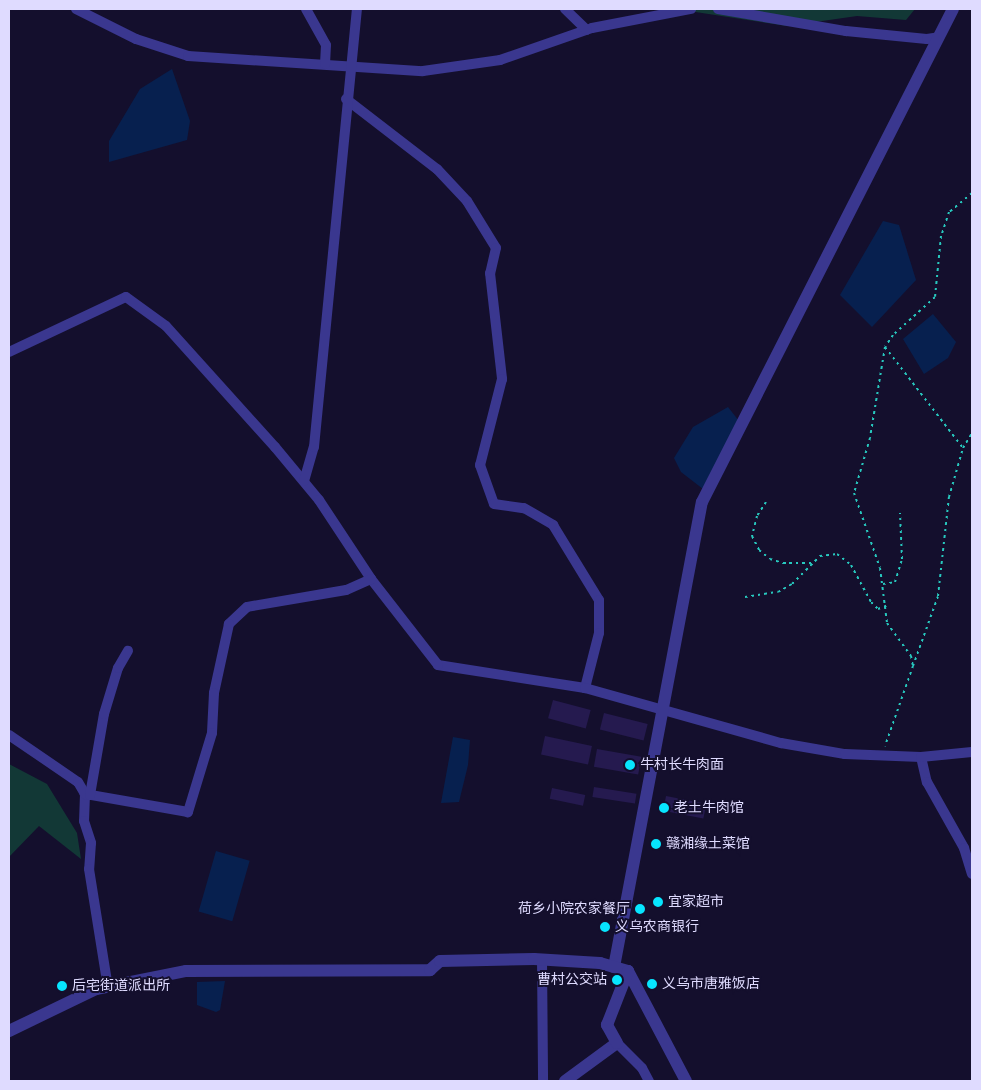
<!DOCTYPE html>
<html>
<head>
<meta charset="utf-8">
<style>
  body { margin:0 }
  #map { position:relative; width:981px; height:1090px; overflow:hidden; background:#140f2d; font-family:"Source Sans 3","Noto Sans SC",sans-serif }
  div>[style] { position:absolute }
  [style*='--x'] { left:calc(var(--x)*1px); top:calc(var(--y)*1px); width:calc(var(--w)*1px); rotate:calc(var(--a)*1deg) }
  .green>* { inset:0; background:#123836 }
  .water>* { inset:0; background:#07204f; transform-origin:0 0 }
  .building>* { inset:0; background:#251a4f; transform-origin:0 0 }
  .path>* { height:2px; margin-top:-1px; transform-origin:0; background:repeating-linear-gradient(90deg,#27c8be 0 2.5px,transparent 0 6.5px) }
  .minor>* { height:10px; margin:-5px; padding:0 5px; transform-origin:5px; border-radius:5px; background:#3a378f }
  .tertiary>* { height:12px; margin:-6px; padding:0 6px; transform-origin:6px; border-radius:6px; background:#3a378f }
  .dots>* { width:14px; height:14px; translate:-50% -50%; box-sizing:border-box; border:2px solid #140f2d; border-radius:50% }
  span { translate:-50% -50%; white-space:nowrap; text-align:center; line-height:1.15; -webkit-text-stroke:4px #140f2d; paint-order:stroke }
  .poi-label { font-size:14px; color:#dfdbff }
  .left { translate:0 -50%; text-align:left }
  .right { translate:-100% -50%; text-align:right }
  .frame { position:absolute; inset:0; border:10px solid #dfdbff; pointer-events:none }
</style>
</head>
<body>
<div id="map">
  <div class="green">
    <i style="clip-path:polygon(676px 9px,915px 9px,906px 20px,857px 16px,787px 26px)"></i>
    <i style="clip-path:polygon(9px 764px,47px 784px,77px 833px,81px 859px,39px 826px,9px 857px)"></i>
  </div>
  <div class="water">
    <i style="clip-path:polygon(172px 69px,190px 121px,187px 140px,109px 162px,109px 141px,140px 89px)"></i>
    <i style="clip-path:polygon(883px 221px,899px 225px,916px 280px,872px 327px,840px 295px)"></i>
    <i style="clip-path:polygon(933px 314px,956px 342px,948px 358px,924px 374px,903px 339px)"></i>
    <i style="clip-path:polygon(728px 407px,739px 421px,703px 489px,681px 472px,674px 458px,693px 427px)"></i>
    <i style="clip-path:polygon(453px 737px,470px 740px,468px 765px,459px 802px,441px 803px)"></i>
    <i style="left:216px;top:851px;width:35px;height:63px;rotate:16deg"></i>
    <i style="clip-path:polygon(225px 981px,220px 1010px,216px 1012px,197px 1005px,197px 982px)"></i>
  </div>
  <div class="building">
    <i style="left:553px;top:700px;width:39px;height:19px;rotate:15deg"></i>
    <i style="left:604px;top:713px;width:45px;height:17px;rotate:14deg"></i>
    <i style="left:545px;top:736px;width:48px;height:19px;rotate:12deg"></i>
    <i style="left:597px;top:749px;width:45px;height:18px;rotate:10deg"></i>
    <i style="left:594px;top:787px;width:43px;height:10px;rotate:9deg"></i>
    <i style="left:552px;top:788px;width:34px;height:11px;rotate:12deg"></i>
    <i style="left:666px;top:796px;width:41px;height:15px;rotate:11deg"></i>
  </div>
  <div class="path">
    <i style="--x:972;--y:193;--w:30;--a:140"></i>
    <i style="--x:949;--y:212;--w:25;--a:108"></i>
    <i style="--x:941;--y:236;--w:61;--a:95.6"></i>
    <i style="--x:935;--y:297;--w:57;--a:137.9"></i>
    <i style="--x:893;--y:335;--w:14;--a:124"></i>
    <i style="--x:885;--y:347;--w:128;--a:52.3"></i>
    <i style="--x:963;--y:448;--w:17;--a:-59"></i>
    <i style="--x:885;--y:347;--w:92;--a:99.4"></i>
    <i style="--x:870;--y:438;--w:57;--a:106.2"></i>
    <i style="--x:854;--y:493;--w:79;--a:70.9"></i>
    <i style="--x:880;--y:568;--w:55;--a:82.7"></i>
    <i style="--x:887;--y:623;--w:41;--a:54"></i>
    <i style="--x:911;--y:656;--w:10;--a:79"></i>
    <i style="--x:913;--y:666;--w:85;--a:109.3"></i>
    <i style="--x:766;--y:502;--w:17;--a:123"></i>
    <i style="--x:757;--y:516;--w:21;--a:104"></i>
    <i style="--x:752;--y:536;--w:16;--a:63"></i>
    <i style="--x:759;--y:550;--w:14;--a:39"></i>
    <i style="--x:770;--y:559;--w:14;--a:17"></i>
    <i style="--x:783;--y:563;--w:30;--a:0"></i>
    <i style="--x:883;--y:584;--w:12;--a:-9"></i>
    <i style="--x:895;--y:582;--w:24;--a:-73"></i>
    <i style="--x:902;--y:559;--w:46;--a:-92.5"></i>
    <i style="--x:745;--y:597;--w:33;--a:-9"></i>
    <i style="--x:778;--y:592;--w:16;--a:-30"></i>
    <i style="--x:792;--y:584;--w:40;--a:-45"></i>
    <i style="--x:820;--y:556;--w:17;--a:-7"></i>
    <i style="--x:837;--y:554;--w:18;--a:38"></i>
    <i style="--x:851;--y:565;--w:42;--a:61.6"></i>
    <i style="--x:871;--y:602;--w:10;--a:45"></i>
    <i style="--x:878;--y:609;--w:9;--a:-21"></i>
    <i style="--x:913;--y:666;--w:74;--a:-70.3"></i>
    <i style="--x:938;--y:596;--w:100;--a:-83.7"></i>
    <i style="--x:949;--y:497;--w:51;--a:-74.1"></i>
  </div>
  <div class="minor">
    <i style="--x:76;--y:9;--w:67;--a:26.6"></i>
    <i style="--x:136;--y:39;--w:55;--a:18.1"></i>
    <i style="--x:188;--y:56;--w:235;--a:3.7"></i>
    <i style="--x:423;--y:71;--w:78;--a:-8.1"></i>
    <i style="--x:500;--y:60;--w:97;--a:-19.2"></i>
    <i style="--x:592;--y:28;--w:101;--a:-10.9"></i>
    <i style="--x:306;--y:9;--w:41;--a:60.9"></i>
    <i style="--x:326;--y:45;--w:19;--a:93"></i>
    <i style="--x:565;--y:9;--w:30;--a:44"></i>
    <i style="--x:718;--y:9;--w:130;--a:9.8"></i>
    <i style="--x:846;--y:31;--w:81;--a:5.6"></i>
    <i style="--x:927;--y:39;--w:12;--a:-9"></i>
    <i style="--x:346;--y:99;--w:115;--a:37.6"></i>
    <i style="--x:437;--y:169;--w:44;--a:46.8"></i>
    <i style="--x:467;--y:201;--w:55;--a:58.3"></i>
    <i style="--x:496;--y:248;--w:26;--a:103"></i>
    <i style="--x:490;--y:273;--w:107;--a:83.5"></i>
    <i style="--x:502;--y:379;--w:89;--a:104.3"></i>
    <i style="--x:480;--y:465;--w:41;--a:70.3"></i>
    <i style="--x:494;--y:504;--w:30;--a:8"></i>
    <i style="--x:524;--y:508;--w:34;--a:30"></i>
    <i style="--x:553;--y:525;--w:88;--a:58.5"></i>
    <i style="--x:599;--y:600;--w:33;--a:90"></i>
    <i style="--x:599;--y:633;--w:57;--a:104.3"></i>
    <i style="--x:585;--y:688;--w:149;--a:-171.1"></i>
    <i style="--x:438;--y:665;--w:109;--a:-127.9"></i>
    <i style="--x:9;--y:352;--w:129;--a:-25.2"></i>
    <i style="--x:126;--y:297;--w:49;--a:35.9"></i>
    <i style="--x:166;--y:326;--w:163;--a:48"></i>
    <i style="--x:275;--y:447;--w:69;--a:50.3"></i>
    <i style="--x:319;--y:500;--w:95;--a:56.6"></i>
    <i style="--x:371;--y:579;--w:27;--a:156"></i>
    <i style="--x:346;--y:590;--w:100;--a:170.3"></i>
    <i style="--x:247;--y:607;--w:25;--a:137"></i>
    <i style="--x:229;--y:624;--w:71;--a:102.3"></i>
    <i style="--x:214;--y:693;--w:40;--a:92.9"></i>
    <i style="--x:212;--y:733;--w:83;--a:106.9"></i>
    <i style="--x:188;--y:812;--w:105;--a:-170.1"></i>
    <i style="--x:85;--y:794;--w:27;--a:92"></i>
    <i style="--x:84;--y:821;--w:23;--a:72"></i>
    <i style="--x:91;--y:843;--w:26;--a:94"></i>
    <i style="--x:89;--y:869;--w:120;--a:80.9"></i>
    <i style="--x:304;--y:481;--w:35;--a:-74"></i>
    <i style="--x:314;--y:447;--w:440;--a:-84.4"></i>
    <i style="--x:585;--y:688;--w:204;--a:15.7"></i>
    <i style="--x:781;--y:743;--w:65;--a:9.8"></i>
    <i style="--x:845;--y:754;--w:76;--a:2.3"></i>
    <i style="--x:921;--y:757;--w:26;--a:77"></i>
    <i style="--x:927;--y:782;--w:76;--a:60.7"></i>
    <i style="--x:964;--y:848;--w:27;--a:73"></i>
    <i style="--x:9;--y:735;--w:83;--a:34.3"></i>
    <i style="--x:78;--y:782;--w:14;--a:60"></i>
    <i style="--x:921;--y:757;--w:51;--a:-5.6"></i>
    <i style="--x:90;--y:795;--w:82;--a:-80.2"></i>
    <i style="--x:104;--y:714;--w:48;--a:-73.1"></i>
    <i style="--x:118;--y:668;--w:20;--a:-60"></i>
    <i style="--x:542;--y:959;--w:122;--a:89.5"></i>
    <i style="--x:617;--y:1043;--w:35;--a:45"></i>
    <i style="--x:642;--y:1068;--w:15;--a:62"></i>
  </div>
  <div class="tertiary">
    <i style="--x:614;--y:967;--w:473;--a:-79.3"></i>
    <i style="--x:702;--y:502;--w:553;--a:-63.02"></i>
    <i style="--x:9;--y:1031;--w:97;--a:-25.8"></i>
    <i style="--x:96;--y:989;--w:92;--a:-11.3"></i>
    <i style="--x:186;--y:971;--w:244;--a:-0.2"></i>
    <i style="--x:430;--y:970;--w:13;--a:-42"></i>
    <i style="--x:440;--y:961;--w:94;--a:-1.2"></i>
    <i style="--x:534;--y:959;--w:66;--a:3.5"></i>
    <i style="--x:600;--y:963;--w:29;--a:16"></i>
    <i style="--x:628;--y:971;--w:124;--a:62.2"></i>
    <i style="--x:565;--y:1081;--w:64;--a:-36.2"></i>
    <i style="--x:617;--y:1043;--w:21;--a:-119"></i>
    <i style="--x:607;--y:1025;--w:58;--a:-68.7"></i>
  </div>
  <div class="dots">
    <i style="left:630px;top:765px;background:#07e5ff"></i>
    <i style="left:664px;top:808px;background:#07e5ff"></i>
    <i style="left:656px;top:844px;background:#07e5ff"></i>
    <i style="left:658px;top:902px;background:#07e5ff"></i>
    <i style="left:640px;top:909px;background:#07e5ff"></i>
    <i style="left:605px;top:927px;background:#07e5ff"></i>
    <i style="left:617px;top:980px;background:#07e5ff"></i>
    <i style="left:652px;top:984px;background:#07e5ff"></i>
    <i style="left:62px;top:986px;background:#07e5ff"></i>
  </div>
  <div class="poi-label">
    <span class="left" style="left:640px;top:765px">牛村长牛肉面</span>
    <span class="left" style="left:674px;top:808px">老土牛肉馆</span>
    <span class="left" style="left:666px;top:844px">赣湘缘土菜馆</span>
    <span class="left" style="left:668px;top:902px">宜家超市</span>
    <span class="right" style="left:630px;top:909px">荷乡小院农家餐厅</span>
    <span class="left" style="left:615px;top:927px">义乌农商银行</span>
    <span class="right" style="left:607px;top:980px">曹村公交站</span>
    <span class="left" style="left:662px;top:984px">义乌市唐雅饭店</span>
    <span class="left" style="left:72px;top:986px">后宅街道派出所</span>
  </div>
  <div class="frame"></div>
</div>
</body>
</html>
